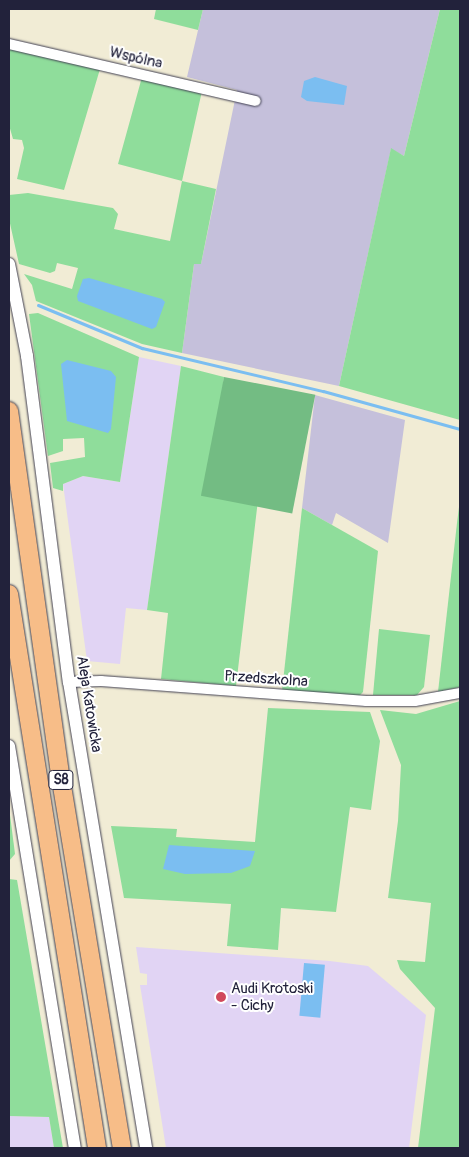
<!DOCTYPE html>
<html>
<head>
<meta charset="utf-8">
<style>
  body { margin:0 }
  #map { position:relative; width:469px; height:1157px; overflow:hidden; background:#f1ecd5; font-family:Pangolin,sans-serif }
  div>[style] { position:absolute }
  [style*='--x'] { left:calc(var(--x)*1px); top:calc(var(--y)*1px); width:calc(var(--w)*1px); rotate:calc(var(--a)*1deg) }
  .built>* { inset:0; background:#e1d4f4 }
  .industrial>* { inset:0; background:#c5c0db }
  .green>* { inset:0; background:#8fdd9b }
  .forest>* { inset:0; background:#73bc83; transform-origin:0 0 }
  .water>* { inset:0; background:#7bbef1; transform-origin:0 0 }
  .stream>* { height:3px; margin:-1.5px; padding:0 1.5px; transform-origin:1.5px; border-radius:1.5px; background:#7bbef1 }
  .roads { filter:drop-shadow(0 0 1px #414052) drop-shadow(0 0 1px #414052) }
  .minor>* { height:10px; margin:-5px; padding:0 5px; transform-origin:5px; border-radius:5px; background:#fff }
  .tertiary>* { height:12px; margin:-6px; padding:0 6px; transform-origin:6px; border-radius:6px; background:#fff }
  .motorway>* { height:18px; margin:-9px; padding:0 9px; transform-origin:9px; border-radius:9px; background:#f7bd88 }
  .dots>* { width:14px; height:14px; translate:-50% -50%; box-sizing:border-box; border:2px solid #fff; border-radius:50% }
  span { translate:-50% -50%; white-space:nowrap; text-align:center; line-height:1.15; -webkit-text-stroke:4px #fff; paint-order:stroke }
  .shield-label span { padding:1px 4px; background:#fff; border:1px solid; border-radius:4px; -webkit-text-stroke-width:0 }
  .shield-label { font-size:14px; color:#22223b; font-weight:700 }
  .street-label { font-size:15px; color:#22223b }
  .poi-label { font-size:15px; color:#22223b }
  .left { translate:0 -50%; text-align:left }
  .frame { position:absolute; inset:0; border:10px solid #22223b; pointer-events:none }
</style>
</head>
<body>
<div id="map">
  <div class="built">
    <i style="clip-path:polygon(139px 357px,181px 366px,147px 610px,126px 608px,120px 664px,87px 661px,63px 484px,83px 476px,120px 482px)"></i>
    <i style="clip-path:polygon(136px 947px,330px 961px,368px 966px,426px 1015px,409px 1148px,166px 1148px,140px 985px,147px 985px,147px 974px,140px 973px)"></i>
    <i style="clip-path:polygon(9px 1116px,49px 1117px,54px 1148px,9px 1148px)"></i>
  </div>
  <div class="industrial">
    <i style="clip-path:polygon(203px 9px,440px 9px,404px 156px,391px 149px,339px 386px,182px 353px,194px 264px,201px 264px,237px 90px,187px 77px)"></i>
    <i style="clip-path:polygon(315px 395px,405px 420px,388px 543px,336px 513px,332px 525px,302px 508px)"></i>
  </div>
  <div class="green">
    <i style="clip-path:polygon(156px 9px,203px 9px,198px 30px,154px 19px)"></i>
    <i style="clip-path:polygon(440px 9px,460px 9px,460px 420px,339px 386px,391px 148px,404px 156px)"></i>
    <i style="clip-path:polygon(9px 48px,100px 69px,64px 190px,17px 179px,24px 148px,22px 140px,13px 139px,9px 125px)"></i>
    <i style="clip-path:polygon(142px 77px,202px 91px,182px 181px,216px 189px,201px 264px,194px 264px,182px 353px,142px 344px,36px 301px,32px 285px,24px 274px,72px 289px,78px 268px,57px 263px,55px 271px,50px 273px,19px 264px,9px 219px,9px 195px,28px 193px,113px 208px,118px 214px,114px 229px,170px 241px,182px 181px,118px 164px)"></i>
    <i style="clip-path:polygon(38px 313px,139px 357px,120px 482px,83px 476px,63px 484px,63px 491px,53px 488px,50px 463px,85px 457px,84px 438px,63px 439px,63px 451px,48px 456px,29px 314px)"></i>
    <i style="clip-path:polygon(181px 366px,224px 377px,210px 497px,258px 500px,236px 686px,161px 679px,168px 613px,147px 610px)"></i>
    <i style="clip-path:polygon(460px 499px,460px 687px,438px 692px,457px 523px)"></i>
    <i style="clip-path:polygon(302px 508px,378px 551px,363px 692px,358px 697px,282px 691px)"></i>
    <i style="clip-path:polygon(379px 629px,430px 635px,424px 687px,417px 695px,373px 695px)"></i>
    <i style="clip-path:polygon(460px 701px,460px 1148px,418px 1148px,435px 1008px,400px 969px,397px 960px,425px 962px,431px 903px,388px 898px,398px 821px,401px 765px,380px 710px,416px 714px)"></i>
    <i style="clip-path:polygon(268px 708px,370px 712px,380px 741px,371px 810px,350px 807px,336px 912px,281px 908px,278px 950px,227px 946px,231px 904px,124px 898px,111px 826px,177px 829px,176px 837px,255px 842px)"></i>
    <i style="clip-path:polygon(9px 807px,15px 854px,9px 861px)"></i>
    <i style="clip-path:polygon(9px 879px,17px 880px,63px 1148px,54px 1148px,49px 1117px,9px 1116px)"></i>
  </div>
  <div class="forest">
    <i style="left:224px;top:377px;width:93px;height:121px;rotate:11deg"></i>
  </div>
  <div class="water">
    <i style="clip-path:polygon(315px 77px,347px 86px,344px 105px,307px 101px,301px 97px,304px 81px)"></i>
    <i style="clip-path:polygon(89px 278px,162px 299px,165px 302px,156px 327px,152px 329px,78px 301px,77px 296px,83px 279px)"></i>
    <i style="clip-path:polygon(67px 360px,111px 371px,116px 377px,111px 429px,108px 433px,67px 421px,61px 364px)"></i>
    <i style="clip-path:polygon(169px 845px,255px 851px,250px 866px,231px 873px,185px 874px,163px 869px)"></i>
    <i style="left:304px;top:963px;width:21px;height:53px;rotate:5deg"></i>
  </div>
  <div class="stream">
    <i style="--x:38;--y:305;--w:113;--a:22.5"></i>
    <i style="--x:142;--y:348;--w:186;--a:13.4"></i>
    <i style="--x:323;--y:391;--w:142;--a:15.5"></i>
  </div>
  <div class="roads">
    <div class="minor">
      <i style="--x:9;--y:44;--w:253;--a:13"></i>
      <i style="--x:69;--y:682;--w:32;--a:-2"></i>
      <i style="--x:101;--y:681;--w:266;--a:4.3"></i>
      <i style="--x:366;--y:701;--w:49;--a:0"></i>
      <i style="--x:415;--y:701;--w:46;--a:-10.1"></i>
    </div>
    <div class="tertiary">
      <i style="--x:9;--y:264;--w:94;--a:78.9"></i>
      <i style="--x:27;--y:356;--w:329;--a:82.7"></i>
      <i style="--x:69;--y:682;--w:472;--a:80.6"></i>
      <i style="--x:9;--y:746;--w:407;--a:80.7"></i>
    </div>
    <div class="motorway">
      <i style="--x:9;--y:411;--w:367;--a:82"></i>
      <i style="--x:60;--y:774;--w:379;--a:80.6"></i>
      <i style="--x:9;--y:594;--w:561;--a:80.97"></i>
    </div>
  </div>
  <div class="dots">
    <i style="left:221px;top:997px;background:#d1495b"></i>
  </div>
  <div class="shield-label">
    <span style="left:61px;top:780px">S8</span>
  </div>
  <div class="street-label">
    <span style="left:136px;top:58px;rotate:13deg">Wspólna</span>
    <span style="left:266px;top:679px;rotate:4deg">Przedszkolna</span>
    <span style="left:89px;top:704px;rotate:81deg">Aleja Katowicka</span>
  </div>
  <div class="poi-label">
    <span class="left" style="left:231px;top:997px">Audi Krotoski<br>- Cichy</span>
  </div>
  <div class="frame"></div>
</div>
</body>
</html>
